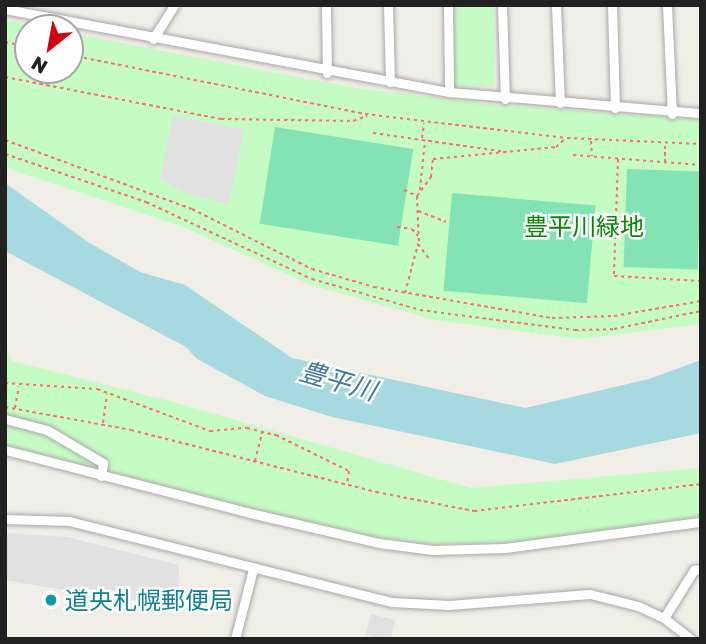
<!DOCTYPE html>
<html>
<head>
<meta charset="utf-8">
<style>
  body { margin:0 }
  #map { position:relative; width:706px; height:644px; overflow:hidden; background:#f1ede7; font-family:"Golos Text","Noto Sans JP",sans-serif }
  div>[style] { position:absolute }
  [style*='--x'] { left:calc(var(--x)*1px); top:calc(var(--y)*1px); width:calc(var(--w)*1px); rotate:calc(var(--a)*1deg) }
  .park>* { inset:0; background:#c5fcc4; transform-origin:0 0 }
  .pitch>* { inset:0; background:#83e3b5; transform-origin:0 0 }
  .parking>* { inset:0; background:#e1e1e1; transform-origin:0 0 }
  .water>* { inset:0; background:#a6d9e0 }
  .path>* { height:2px; margin-top:-1px; transform-origin:0; background:repeating-linear-gradient(90deg,#ff6c6b 0 3.5px,transparent 0 7px) }
  .roads { filter:drop-shadow(0 0 2px #a8a8a8) drop-shadow(0 0 2px #a8a8a8) }
  .minor>* { height:9px; margin:-4.5px; padding:0 4.5px; transform-origin:4.5px; border-radius:4.5px; background:#fff }
  .dots>* { width:19px; height:19px; translate:-50% -50%; box-sizing:border-box; border:4px solid #fff; border-radius:50% }
  span { translate:-50% -50%; white-space:nowrap; text-align:center; line-height:1.15; -webkit-text-stroke:5px #fff; paint-order:stroke }
  .park-label { font-size:24px; color:#098607 }
  .culture-label { font-size:24px; color:#0d838f }
  .left { translate:0 -50%; text-align:left }
  .water-label { font-size:26px; color:#40779c; font-style:italic }
  .frame { position:absolute; inset:0; border:7px solid #212121; pointer-events:none }
  .north { position:absolute; left:14px; top:14px; width:70px; height:70px; box-sizing:border-box; background:#fff; border:2px solid #a6a6a6; border-radius:50%; rotate:211deg; font-size:19px; font-weight:700; line-height:28px; text-align:center; color:#212121 }
  .north::after { content:''; display:block; margin:auto; width:24px; height:32px; background:#d20013; clip-path:polygon(50% 0,100% 100%,50% 72%,0 100%) }
</style>
</head>
<body>
<div id="map">
  <div class="park">
    <i style="left:452px;top:5px;width:42px;height:81px"></i>
    <i style="clip-path:polygon(5px 20px,44px 28px,28px 28px,28px 70px,70px 70px,70px 33px,356px 88px,487px 104px,701px 120px,701px 324px,580px 339px,434px 320px,311px 285px,183px 227px,5px 168px)"></i>
    <i style="clip-path:polygon(5px 344px,11px 361px,170px 401px,471px 488px,701px 468px,701px 517px,521px 541px,435px 544px,353px 534px,257px 510px,5px 445px)"></i>
  </div>
  <div class="pitch">
    <i style="left:275px;top:127px;width:140px;height:98px;rotate:9deg"></i>
    <i style="left:627px;top:169px;width:74px;height:98px;rotate:2deg"></i>
    <i style="left:452px;top:193px;width:144px;height:98px;rotate:5deg"></i>
  </div>
  <div class="parking">
    <i style="clip-path:polygon(173px 115px,244px 130px,229px 204px,191px 195px,160px 179px)"></i>
    <i style="clip-path:polygon(5px 533px,67px 537px,179px 565px,178px 609px,5px 580px)"></i>
    <i style="left:371px;top:614px;width:25px;height:22px;rotate:14deg"></i>
  </div>
  <div class="water">
    <i style="clip-path:polygon(5px 183px,88px 242px,140px 272px,185px 285px,292px 358px,525px 408px,649px 379px,701px 360px,701px 433px,555px 464px,332px 417px,265px 396px,197px 359px,186px 347px,5px 251px)"></i>
  </div>
  <div class="path">
    <i style="--x:5;--y:42;--w:24;--a:12"></i>
    <i style="--x:70;--y:55;--w:301;--a:11.3"></i>
    <i style="--x:365;--y:114;--w:203;--a:6.8"></i>
    <i style="--x:567;--y:138;--w:134;--a:2.6"></i>
    <i style="--x:5;--y:77;--w:220;--a:11"></i>
    <i style="--x:221;--y:119;--w:132;--a:0.9"></i>
    <i style="--x:353;--y:121;--w:15;--a:-20"></i>
    <i style="--x:373;--y:133;--w:135;--a:8.1"></i>
    <i style="--x:422;--y:138;--w:15;--a:-82"></i>
    <i style="--x:5;--y:140;--w:199;--a:20.3"></i>
    <i style="--x:192;--y:209;--w:134;--a:26.6"></i>
    <i style="--x:312;--y:269;--w:65;--a:16.2"></i>
    <i style="--x:374;--y:287;--w:181;--a:9.9"></i>
    <i style="--x:552;--y:318;--w:62;--a:-1.8"></i>
    <i style="--x:614;--y:316;--w:88;--a:-9.8"></i>
    <i style="--x:591;--y:141;--w:15;--a:86"></i>
    <i style="--x:5;--y:154;--w:149;--a:18.8"></i>
    <i style="--x:146;--y:202;--w:183;--a:24.9"></i>
    <i style="--x:312;--y:279;--w:112;--a:16"></i>
    <i style="--x:420;--y:310;--w:156;--a:7.4"></i>
    <i style="--x:575;--y:330;--w:39;--a:-1"></i>
    <i style="--x:614;--y:329;--w:89;--a:-11.7"></i>
    <i style="--x:573;--y:155;--w:128;--a:4.5"></i>
    <i style="--x:618;--y:159;--w:117;--a:92"></i>
    <i style="--x:614;--y:276;--w:87;--a:3.3"></i>
    <i style="--x:665;--y:163;--w:19;--a:-90"></i>
    <i style="--x:404;--y:190;--w:14;--a:25"></i>
    <i style="--x:417;--y:196;--w:47;--a:87.6"></i>
    <i style="--x:420;--y:190;--w:50;--a:-84.3"></i>
    <i style="--x:417;--y:196;--w:24;--a:-54"></i>
    <i style="--x:431;--y:177;--w:18;--a:-84"></i>
    <i style="--x:433;--y:159;--w:124;--a:-5.6"></i>
    <i style="--x:556;--y:147;--w:13;--a:-42"></i>
    <i style="--x:418;--y:211;--w:30;--a:21"></i>
    <i style="--x:397;--y:227;--w:15;--a:8"></i>
    <i style="--x:412;--y:229;--w:9;--a:49"></i>
    <i style="--x:405;--y:293;--w:51;--a:-75.1"></i>
    <i style="--x:418;--y:244;--w:21;--a:53"></i>
    <i style="--x:5;--y:383;--w:92;--a:3.7"></i>
    <i style="--x:97;--y:389;--w:121;--a:20.4"></i>
    <i style="--x:210;--y:431;--w:37;--a:-5"></i>
    <i style="--x:247;--y:428;--w:30;--a:14"></i>
    <i style="--x:276;--y:435;--w:81;--a:26.3"></i>
    <i style="--x:349;--y:471;--w:12;--a:99"></i>
    <i style="--x:5;--y:407;--w:128;--a:10.3"></i>
    <i style="--x:131;--y:430;--w:253;--a:14.2"></i>
    <i style="--x:376;--y:492;--w:100;--a:11"></i>
    <i style="--x:474;--y:511;--w:229;--a:-6.8"></i>
    <i style="--x:15;--y:408;--w:22;--a:-80"></i>
    <i style="--x:103;--y:423;--w:29;--a:-82"></i>
    <i style="--x:255;--y:461;--w:29;--a:-76"></i>
  </div>
  <div class="roads">
    <div class="minor">
      <i style="--x:326;--y:5;--w:68;--a:89.2"></i>
      <i style="--x:388;--y:5;--w:77;--a:88.5"></i>
      <i style="--x:448;--y:5;--w:87;--a:89.3"></i>
      <i style="--x:502;--y:5;--w:94;--a:88.2"></i>
      <i style="--x:556;--y:5;--w:98;--a:87.7"></i>
      <i style="--x:612;--y:5;--w:103;--a:88.3"></i>
      <i style="--x:667;--y:5;--w:109;--a:87.4"></i>
      <i style="--x:5;--y:9;--w:452;--a:10.6"></i>
      <i style="--x:449;--y:92;--w:253;--a:4.8"></i>
      <i style="--x:153;--y:39;--w:40;--a:-58"></i>
      <i style="--x:5;--y:419;--w:43;--a:14.7"></i>
      <i style="--x:47;--y:430;--w:65;--a:30.5"></i>
      <i style="--x:103;--y:463;--w:13;--a:99"></i>
      <i style="--x:5;--y:450;--w:253;--a:14.4"></i>
      <i style="--x:250;--y:513;--w:132;--a:13.1"></i>
      <i style="--x:379;--y:543;--w:54;--a:7.4"></i>
      <i style="--x:433;--y:550;--w:72;--a:-1.6"></i>
      <i style="--x:505;--y:548;--w:198;--a:-7.6"></i>
      <i style="--x:5;--y:519;--w:64;--a:1.8"></i>
      <i style="--x:69;--y:521;--w:333;--a:14.1"></i>
      <i style="--x:392;--y:602;--w:57;--a:3"></i>
      <i style="--x:449;--y:605;--w:141;--a:-4.5"></i>
      <i style="--x:590;--y:594;--w:49;--a:14"></i>
      <i style="--x:638;--y:606;--w:29;--a:25"></i>
      <i style="--x:664;--y:618;--w:34;--a:38"></i>
      <i style="--x:664;--y:618;--w:57;--a:-58"></i>
      <i style="--x:694;--y:570;--w:7;--a:-8"></i>
      <i style="--x:235;--y:639;--w:72;--a:-75.6"></i>
    </div>
  </div>
  <div class="dots">
    <i style="left:51px;top:600px;background:#0f9aa8"></i>
  </div>
  <div class="park-label">
    <span style="left:584px;top:226px">豊平川緑地</span>
  </div>
  <div class="culture-label">
    <span class="left" style="left:65px;top:600px">道央札幌郵便局</span>
  </div>
  <div class="water-label">
    <span style="left:338px;top:381px;rotate:16deg">豊平川</span>
  </div>
  <div class="frame"></div>
  <div class="north">N</div>
</div>
</body>
</html>
